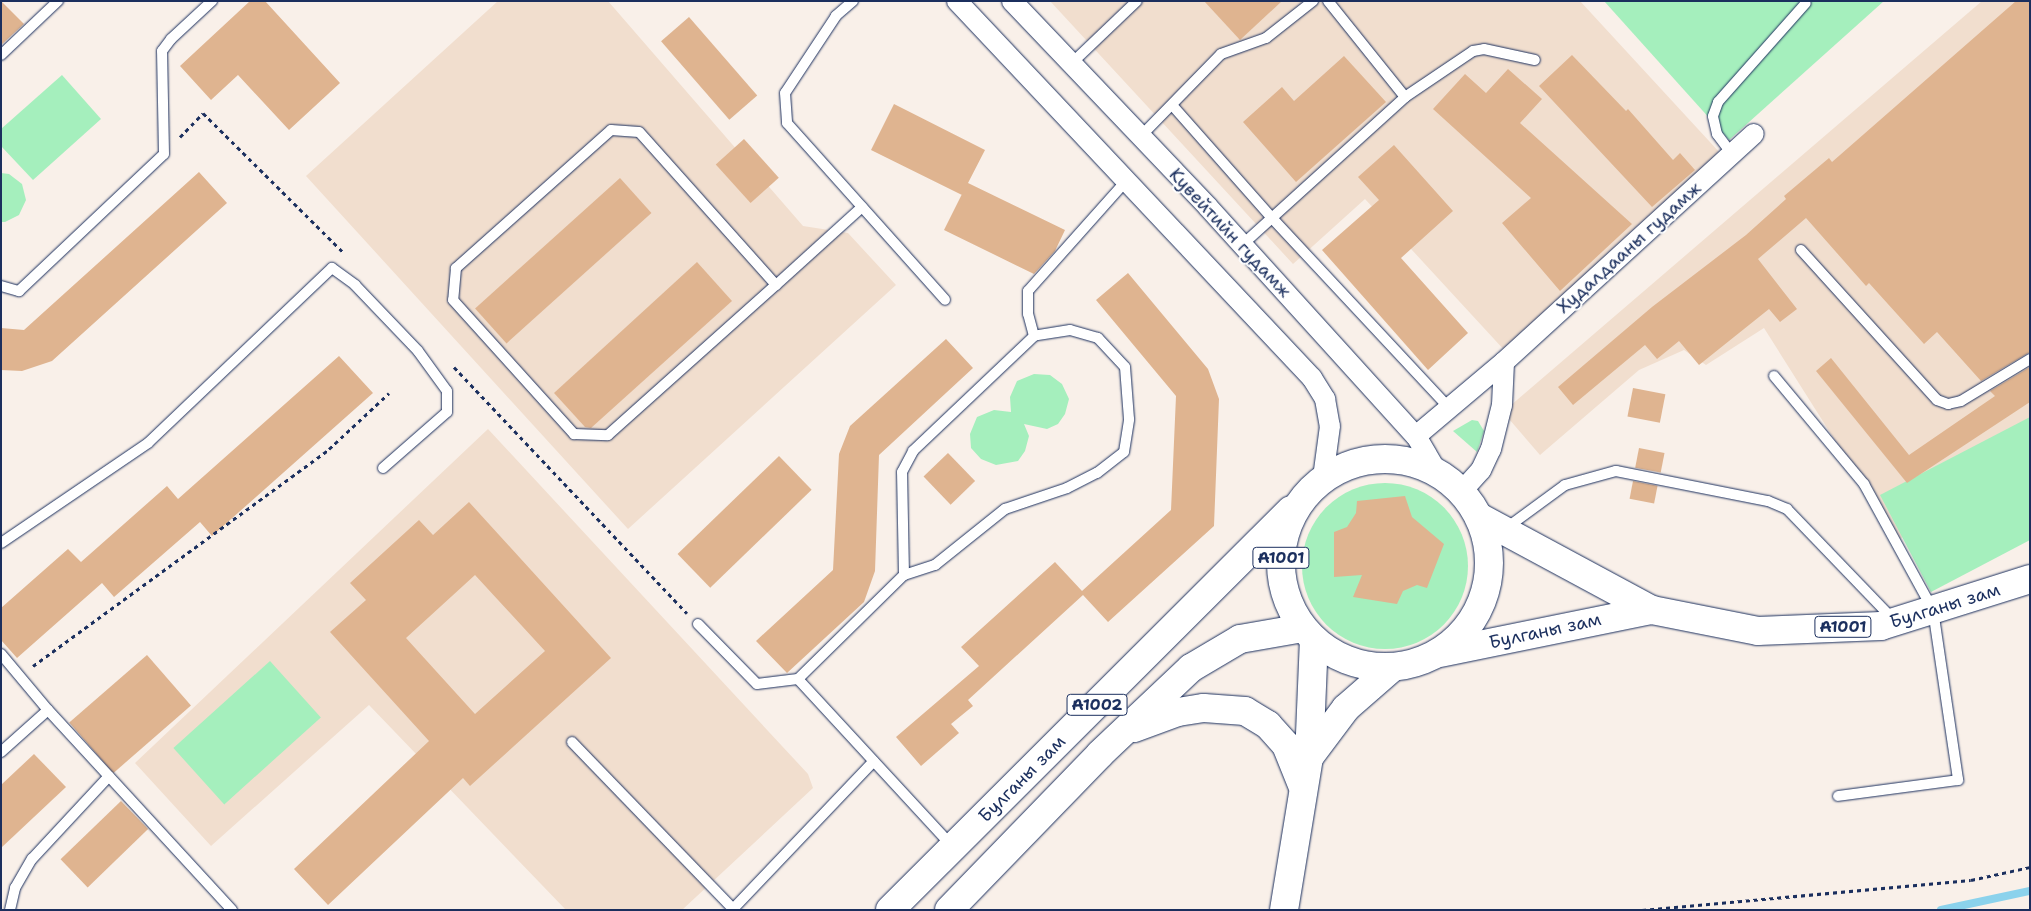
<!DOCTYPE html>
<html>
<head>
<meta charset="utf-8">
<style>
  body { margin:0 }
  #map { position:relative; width:2031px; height:911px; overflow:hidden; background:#f9f0e9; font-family:"Shantell Sans",sans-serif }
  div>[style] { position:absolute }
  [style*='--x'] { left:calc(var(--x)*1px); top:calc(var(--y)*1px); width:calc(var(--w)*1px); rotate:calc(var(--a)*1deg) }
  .built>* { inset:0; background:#f1dece }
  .green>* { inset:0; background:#a5efbd; transform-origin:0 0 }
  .round { border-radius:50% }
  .stream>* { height:8px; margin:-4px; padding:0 4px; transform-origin:4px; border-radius:4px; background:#8bd2ec }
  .building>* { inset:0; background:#dfb490; transform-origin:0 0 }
  .path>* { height:3px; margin-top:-1.5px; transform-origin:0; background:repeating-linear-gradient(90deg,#1b2f5e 0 4px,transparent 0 8px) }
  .roads { filter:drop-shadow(0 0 1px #1b2f5e) drop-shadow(0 0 1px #1b2f5e) }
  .lane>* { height:10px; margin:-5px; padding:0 5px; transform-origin:5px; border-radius:5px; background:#fff }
  .street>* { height:20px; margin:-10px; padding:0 10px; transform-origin:10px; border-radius:10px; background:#fff }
  .secondary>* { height:28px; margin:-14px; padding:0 14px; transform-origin:14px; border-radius:14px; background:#fff }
  .highway>* { height:28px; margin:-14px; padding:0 14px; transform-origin:14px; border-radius:14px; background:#fff }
  .highway>.ring { margin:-14px; padding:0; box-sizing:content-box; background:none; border:28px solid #fff; border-radius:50% }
  span { translate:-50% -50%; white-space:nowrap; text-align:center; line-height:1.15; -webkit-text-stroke:4px #fff; paint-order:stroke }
  .shield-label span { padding:1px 4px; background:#fff; border:1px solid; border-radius:4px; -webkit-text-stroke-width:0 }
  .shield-label { font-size:16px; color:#1b2f5e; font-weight:700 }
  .street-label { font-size:18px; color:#1b2f5e }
  .frame { position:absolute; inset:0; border:2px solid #1b2f5e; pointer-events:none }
</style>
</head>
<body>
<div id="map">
  <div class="built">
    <i style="clip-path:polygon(498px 1px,608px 1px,803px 226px,848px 233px,896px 285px,628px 529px,306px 176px)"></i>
    <i style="clip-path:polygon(1050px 1px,1580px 1px,1721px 154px,1506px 352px,1365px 199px,1293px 264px)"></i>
    <i style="clip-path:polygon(1982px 1px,2030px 1px,2030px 457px,1898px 540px,1764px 328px,1706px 365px,1684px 350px,1639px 370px,1540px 455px,1503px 412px)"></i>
    <i style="clip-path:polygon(488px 429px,808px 774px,813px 788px,682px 910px,566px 910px,369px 705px,211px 846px,135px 763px)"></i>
  </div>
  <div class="green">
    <i style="clip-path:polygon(1604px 1px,1884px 1px,1729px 140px)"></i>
    <i style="clip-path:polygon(62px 75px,101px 119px,33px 180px,1px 146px,1px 129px)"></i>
    <i style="clip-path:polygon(1px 173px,9px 174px,22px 184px,26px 200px,19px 215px,5px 222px,1px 222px)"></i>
    <i style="clip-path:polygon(1034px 374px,1050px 375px,1062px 384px,1069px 399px,1065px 414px,1058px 424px,1047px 429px,1024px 424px,1029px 436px,1025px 451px,1018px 461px,996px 465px,981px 459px,971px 448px,970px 434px,977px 417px,994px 410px,1011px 412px,1010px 397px,1017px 381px)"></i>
    <i style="clip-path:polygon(2030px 417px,2030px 540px,1931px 592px,1880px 495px)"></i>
    <i style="clip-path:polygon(1472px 420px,1478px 421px,1484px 431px,1477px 452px,1453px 431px)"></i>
    <i class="round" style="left:1302px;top:483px;width:166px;height:166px"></i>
    <i style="left:270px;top:661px;width:76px;height:130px;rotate:48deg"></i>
  </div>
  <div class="stream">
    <i style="--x:1941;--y:910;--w:91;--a:-12.1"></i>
  </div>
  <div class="building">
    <i style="clip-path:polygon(1px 1px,24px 24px,1px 45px)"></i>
    <i style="clip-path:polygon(250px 1px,265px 1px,340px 83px,289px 130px,238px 75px,211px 100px,180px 66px)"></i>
    <i style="clip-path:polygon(1204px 1px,1282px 1px,1240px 40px)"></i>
    <i style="clip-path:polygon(2016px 1px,2030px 1px,2030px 352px,1981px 381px,1937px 332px,1924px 344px,1869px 283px,1866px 286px,1806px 218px,1758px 259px,1797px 309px,1780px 322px,1769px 309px,1699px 365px,1679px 341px,1657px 359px,1645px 345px,1573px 405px,1558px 387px,1652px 307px,1746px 235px,1786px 199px,1784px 196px,1829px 158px,1832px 162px)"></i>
    <i style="left:689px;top:17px;width:104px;height:37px;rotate:49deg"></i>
    <i style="clip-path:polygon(1572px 55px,1626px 111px,1628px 109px,1673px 160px,1680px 153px,1695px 170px,1652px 207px,1539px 86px)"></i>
    <i style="clip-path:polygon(1344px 56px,1386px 102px,1296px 182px,1243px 122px,1282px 87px,1294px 101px)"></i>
    <i style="clip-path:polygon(1508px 69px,1542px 99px,1520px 123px,1632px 224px,1560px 291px,1502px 223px,1531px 198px,1433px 109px,1465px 74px,1486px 93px)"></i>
    <i style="clip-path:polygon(894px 104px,985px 150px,968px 183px,1065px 230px,1055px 251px,1034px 274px,944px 230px,963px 192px,962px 195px,871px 150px)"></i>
    <i style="left:744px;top:139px;width:52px;height:38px;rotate:48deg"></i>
    <i style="clip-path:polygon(1394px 145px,1453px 211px,1401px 258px,1468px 333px,1428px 370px,1322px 250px,1379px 200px,1358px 177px)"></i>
    <i style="clip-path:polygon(199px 172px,227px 203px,52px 361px,22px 371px,1px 370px,1px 328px,24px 330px)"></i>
    <i style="left:620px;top:178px;width:47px;height:195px;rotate:48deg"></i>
    <i style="clip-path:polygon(697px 262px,732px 301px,591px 428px,585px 427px,554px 393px)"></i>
    <i style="clip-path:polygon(1128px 273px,1208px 369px,1219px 399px,1214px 526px,1108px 622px,1083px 595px,968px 700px,973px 706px,951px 724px,959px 733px,921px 766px,896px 737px,979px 666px,961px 647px,1055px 562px,1082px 591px,1171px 510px,1176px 396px,1096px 300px)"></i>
    <i style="clip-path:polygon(946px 339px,973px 368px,879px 455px,875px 571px,864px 602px,787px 673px,756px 641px,833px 570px,839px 454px,850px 426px)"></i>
    <i style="clip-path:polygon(339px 356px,373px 393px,212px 536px,200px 522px,114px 597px,102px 583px,17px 658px,1px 640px,1px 608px,68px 549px,81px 562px,167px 486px,178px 499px)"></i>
    <i style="clip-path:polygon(1831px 358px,1909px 455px,1995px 396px,1990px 391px,2030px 367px,2030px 402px,1907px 483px,1816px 371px)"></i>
    <i style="left:1633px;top:388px;width:33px;height:29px;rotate:11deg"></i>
    <i style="left:1639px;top:448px;width:26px;height:20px;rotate:11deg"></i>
    <i style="left:948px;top:453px;width:39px;height:34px;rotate:46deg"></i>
    <i style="left:779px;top:456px;width:47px;height:141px;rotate:46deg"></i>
    <i style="left:1633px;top:481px;width:25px;height:18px;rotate:11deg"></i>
    <i style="clip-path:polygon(1405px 496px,1412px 517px,1444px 544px,1427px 588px,1417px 585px,1403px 591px,1397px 604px,1353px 597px,1362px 575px,1334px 577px,1334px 532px,1347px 527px,1356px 513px,1357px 501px)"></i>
    <i style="clip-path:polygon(evenodd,469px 502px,611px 658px,470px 786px,463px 778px,328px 905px,294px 869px,429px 741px,330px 632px,366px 600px,350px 583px,419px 520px,433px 535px,469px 502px,475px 575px,545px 651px,475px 714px,406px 638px,475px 575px)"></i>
    <i style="left:147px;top:655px;width:67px;height:103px;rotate:49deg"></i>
    <i style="clip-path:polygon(34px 754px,66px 787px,1px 848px,1px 785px)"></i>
    <i style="left:121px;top:801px;width:39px;height:84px;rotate:46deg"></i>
  </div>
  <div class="path">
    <i style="--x:180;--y:137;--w:33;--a:-46"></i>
    <i style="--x:203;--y:113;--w:199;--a:44.8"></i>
    <i style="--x:454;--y:367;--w:339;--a:46.6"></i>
    <i style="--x:33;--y:666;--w:367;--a:-36.2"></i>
    <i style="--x:329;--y:449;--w:82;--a:-43"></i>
    <i style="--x:1642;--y:910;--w:330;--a:-5.2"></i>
    <i style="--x:1971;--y:880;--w:60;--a:-12.4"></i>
  </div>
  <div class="roads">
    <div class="lane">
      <i style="--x:853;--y:1;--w:23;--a:139"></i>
      <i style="--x:836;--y:16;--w:92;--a:123.5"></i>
      <i style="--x:785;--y:93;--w:30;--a:86"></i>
      <i style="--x:787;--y:123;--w:237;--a:48.2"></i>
      <i style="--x:1;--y:55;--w:79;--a:-43.5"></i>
      <i style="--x:1071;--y:64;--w:91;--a:-43.7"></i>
      <i style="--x:1405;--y:97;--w:82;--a:-34.1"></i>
      <i style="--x:1473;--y:51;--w:11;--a:-10"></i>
      <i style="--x:1484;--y:49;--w:52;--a:12.2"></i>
      <i style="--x:1172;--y:105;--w:151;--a:48.5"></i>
      <i style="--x:1272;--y:218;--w:258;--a:47"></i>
      <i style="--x:1140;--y:137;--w:116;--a:-45.7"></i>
      <i style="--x:1221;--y:54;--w:48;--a:-19.6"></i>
      <i style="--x:1266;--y:38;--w:60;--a:-38.2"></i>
      <i style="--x:1732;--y:154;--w:25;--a:-127"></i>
      <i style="--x:1717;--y:134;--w:18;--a:-103"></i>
      <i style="--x:1713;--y:116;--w:15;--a:-70"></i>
      <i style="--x:1718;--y:102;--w:132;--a:-48.4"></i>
      <i style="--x:1242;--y:245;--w:220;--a:-42.2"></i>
      <i style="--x:1405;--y:97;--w:123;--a:-128.7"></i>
      <i style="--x:1801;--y:250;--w:202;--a:47.8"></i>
      <i style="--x:1937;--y:400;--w:12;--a:20"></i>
      <i style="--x:1948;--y:404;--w:13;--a:-13"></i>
      <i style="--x:1961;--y:401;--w:81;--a:-31.3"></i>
      <i style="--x:776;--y:285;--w:205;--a:-131.8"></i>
      <i style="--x:639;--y:132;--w:28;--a:-176"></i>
      <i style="--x:611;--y:130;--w:208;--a:138.3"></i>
      <i style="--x:456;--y:268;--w:32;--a:95"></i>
      <i style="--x:453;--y:300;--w:181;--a:47.9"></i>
      <i style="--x:574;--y:434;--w:34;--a:2"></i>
      <i style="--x:608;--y:435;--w:225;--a:-41.8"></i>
      <i style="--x:776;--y:285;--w:116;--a:-42.2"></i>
      <i style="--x:1;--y:286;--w:19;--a:16"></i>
      <i style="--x:19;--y:291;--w:199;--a:-43.4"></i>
      <i style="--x:164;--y:154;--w:103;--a:-91.1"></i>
      <i style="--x:162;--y:51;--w:15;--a:-53"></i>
      <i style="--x:171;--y:39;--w:56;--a:-42.8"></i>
      <i style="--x:1774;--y:376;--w:141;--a:50.2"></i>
      <i style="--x:1864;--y:484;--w:144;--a:61.3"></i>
      <i style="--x:1933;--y:610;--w:172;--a:81.6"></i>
      <i style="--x:1958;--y:780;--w:121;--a:172.4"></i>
      <i style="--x:1505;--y:529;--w:74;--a:-36.3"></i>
      <i style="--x:1565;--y:485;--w:53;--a:-15.4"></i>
      <i style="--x:1616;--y:471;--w:155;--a:11.2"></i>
      <i style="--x:1768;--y:501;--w:21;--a:23"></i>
      <i style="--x:1787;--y:509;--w:153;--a:46.1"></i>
      <i style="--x:1;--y:543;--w:178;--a:-34.2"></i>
      <i style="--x:148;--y:443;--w:254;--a:-43.6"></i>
      <i style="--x:332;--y:268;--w:29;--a:36"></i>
      <i style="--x:355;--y:285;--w:91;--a:46.3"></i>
      <i style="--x:418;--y:351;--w:49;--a:54.1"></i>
      <i style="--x:447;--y:391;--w:21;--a:90"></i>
      <i style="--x:447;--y:412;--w:85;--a:138.8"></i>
      <i style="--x:904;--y:575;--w:103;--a:-91.1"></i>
      <i style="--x:902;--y:472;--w:24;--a:-62"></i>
      <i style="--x:913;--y:451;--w:167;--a:-43.5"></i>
      <i style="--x:698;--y:624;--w:84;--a:45.5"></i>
      <i style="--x:757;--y:684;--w:41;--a:-7"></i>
      <i style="--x:1;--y:654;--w:73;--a:50"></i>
      <i style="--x:572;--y:742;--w:233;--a:46"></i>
      <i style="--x:1;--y:752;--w:63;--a:-41.8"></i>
      <i style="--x:48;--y:710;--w:272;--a:47.4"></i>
      <i style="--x:952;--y:846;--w:227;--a:-132.7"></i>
      <i style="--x:798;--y:679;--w:148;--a:-44.5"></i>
      <i style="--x:904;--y:575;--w:33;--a:-18"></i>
      <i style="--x:935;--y:565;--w:90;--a:-38.7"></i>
      <i style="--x:1005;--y:509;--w:65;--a:-18.7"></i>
      <i style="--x:1067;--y:488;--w:34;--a:-27"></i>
      <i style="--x:1097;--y:473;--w:34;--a:-38"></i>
      <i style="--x:1124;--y:452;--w:33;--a:-81"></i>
      <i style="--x:1129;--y:419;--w:52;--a:-94.4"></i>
      <i style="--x:1125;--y:367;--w:40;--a:-133"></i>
      <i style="--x:1098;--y:338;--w:29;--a:-164"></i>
      <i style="--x:1070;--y:330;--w:36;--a:171"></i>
      <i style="--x:1034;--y:336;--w:23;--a:-105"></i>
      <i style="--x:1028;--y:314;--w:23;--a:-90"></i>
      <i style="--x:1028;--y:291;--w:147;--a:-48.3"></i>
      <i style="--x:733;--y:909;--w:204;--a:-46.4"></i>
      <i style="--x:10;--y:910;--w:23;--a:-77"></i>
      <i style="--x:15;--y:888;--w:34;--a:-60"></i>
      <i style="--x:32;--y:859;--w:113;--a:-47.1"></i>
    </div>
    <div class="street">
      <i style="--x:957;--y:1;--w:518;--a:46.72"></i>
      <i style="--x:1312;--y:378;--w:25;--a:58"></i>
      <i style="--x:1325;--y:399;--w:27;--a:80"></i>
      <i style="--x:1330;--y:426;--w:52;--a:97.7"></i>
      <i style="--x:1012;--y:1;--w:284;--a:46.4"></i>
      <i style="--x:1208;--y:207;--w:309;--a:47.8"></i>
      <i style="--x:1416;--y:436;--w:42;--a:59.7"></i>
      <i style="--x:1416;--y:436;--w:115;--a:-40.1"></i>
      <i style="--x:1504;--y:362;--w:338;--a:-42.4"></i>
      <i style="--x:1462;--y:491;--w:28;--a:-48"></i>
      <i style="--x:1481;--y:470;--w:23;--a:-65"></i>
      <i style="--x:1491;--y:449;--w:45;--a:-76"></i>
      <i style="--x:1502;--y:405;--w:43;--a:-87.3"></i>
    </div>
    <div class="secondary">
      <i style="--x:1310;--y:756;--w:60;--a:-53.1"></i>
      <i style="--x:1346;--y:708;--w:62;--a:-41.1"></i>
      <i style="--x:1284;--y:910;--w:154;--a:-80.7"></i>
      <i style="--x:1309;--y:758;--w:118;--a:-87.6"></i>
    </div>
    <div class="highway">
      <i class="ring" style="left:1281px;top:459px;width:180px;height:180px"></i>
      <i style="--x:1479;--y:517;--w:196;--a:28.3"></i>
      <i style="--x:1652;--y:610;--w:108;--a:11.2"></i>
      <i style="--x:1758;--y:631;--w:123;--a:-2.3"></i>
      <i style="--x:1881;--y:626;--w:156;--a:-17.5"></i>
      <i style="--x:1440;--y:653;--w:216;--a:-11.5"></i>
      <i style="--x:1134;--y:728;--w:47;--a:-20"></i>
      <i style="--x:1178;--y:712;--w:26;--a:-9"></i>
      <i style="--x:1204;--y:708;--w:41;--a:4.2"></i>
      <i style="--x:1245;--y:711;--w:27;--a:31"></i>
      <i style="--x:1268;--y:725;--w:27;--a:48"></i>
      <i style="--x:1286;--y:745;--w:43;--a:68.2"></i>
      <i style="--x:890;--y:910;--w:566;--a:-44.93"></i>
      <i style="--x:949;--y:910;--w:217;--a:-45.9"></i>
      <i style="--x:1100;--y:754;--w:125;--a:-43.4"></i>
      <i style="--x:1191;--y:668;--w:57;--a:-30.6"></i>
      <i style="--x:1240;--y:639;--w:64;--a:-9.9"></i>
    </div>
  </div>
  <div class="shield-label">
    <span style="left:1281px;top:558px">A1001</span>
    <span style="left:1843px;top:627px">A1001</span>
    <span style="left:1097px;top:705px">A1002</span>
  </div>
  <div class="street-label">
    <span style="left:1230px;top:233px;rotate:47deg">Кувейтийн гудамж</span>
    <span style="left:1629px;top:248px;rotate:-42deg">Худалдааны гудамж</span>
    <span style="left:1945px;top:606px;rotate:-17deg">Булганы зам</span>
    <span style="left:1545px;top:631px;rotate:-12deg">Булганы зам</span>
    <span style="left:1022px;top:779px;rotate:-45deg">Булганы зам</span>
  </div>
  <div class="frame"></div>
</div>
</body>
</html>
